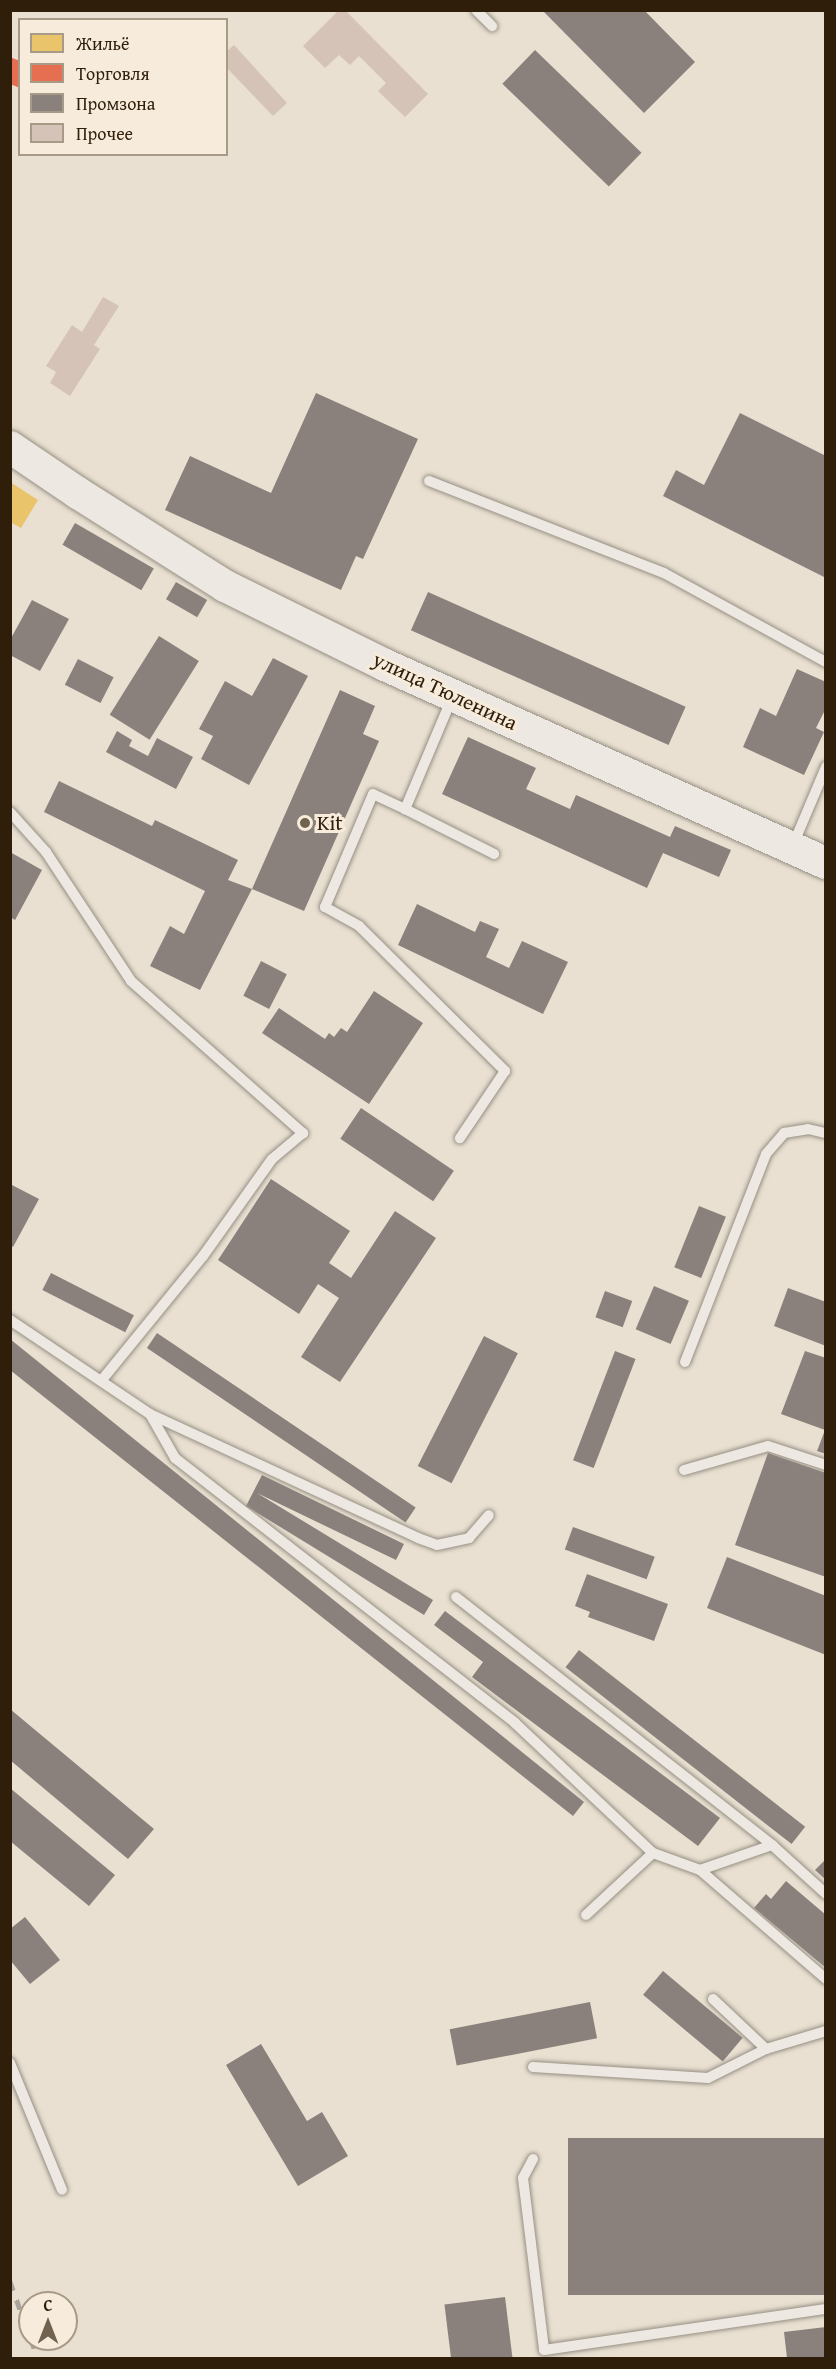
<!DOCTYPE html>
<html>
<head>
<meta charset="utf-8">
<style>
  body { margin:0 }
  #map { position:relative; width:836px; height:2369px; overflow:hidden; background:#e9e0d1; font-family:"Gentium Book Plus",serif }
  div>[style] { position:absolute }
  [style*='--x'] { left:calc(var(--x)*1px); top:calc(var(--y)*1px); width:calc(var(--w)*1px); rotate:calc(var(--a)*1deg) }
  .homes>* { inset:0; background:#e9c46a }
  .shops>* { inset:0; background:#e76f51 }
  .industry>* { inset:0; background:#8a817c; transform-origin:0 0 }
  .building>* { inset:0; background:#d4c3b6 }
  .roads { filter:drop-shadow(0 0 2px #968f84) drop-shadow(0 0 2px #968f84) }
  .service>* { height:10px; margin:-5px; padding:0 5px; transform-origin:5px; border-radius:5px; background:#ede8e1 }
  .secondary>* { height:32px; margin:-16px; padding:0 16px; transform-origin:16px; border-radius:16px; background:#ede8e1 }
  .rail>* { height:4.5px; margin-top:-2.25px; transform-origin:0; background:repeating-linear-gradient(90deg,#a8a39b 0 10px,transparent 0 20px) }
  .dots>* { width:16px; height:16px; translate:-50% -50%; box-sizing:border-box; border:3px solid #f7ecdb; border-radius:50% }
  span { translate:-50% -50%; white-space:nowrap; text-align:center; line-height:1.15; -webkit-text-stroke:6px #f7ecdb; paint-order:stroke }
  .street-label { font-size:21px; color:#2f1e09 }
  .poi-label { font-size:21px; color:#2f1e09 }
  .left { translate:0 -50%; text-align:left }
  .frame { position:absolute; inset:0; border:12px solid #2f1e09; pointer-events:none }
  .legend { position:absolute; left:18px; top:18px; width:210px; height:138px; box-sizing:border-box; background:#f7ecdb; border:2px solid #a79a87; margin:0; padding:8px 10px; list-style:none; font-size:18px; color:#2f1e09 }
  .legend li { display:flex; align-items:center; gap:12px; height:30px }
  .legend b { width:30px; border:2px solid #a79a87 }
  .north { position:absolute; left:18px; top:2291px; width:60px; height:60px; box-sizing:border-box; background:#f7ecdb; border:2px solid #a79a87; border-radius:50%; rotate:0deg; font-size:16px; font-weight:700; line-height:24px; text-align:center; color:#2f1e09 }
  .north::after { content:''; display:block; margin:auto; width:21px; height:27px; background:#70624f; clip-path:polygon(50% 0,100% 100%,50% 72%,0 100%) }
</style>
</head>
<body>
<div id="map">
  <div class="homes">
    <i style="clip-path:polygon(10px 482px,38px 500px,21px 528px,10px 522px)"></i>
  </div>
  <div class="shops">
    <i style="clip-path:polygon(10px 57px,20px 61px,20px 88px,10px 84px)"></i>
  </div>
  <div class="industry">
    <i style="clip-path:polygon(542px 10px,644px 10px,695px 62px,644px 113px)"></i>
    <i style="left:535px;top:50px;width:148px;height:47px;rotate:44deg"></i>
    <i style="clip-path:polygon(316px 393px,418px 439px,363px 559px,356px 556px,341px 590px,165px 510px,190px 456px,271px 493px)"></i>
    <i style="clip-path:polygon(740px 413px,826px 456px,826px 578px,663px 496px,676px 470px,704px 485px)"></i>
    <i style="left:75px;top:523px;width:91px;height:25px;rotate:30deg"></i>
    <i style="left:176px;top:582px;width:36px;height:20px;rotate:30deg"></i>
    <i style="left:428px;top:592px;width:282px;height:42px;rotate:24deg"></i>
    <i style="clip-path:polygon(32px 600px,69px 619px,40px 671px,10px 655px,10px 640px)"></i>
    <i style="left:159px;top:636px;width:47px;height:93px;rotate:32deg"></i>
    <i style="clip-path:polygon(273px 658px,308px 676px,249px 785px,201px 759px,213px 736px,199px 729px,225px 681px,252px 696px)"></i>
    <i style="left:78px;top:659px;width:40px;height:29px;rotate:27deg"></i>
    <i style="clip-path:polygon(797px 669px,826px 682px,826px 708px,816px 728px,824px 732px,804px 775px,743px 747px,760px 708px,776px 716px)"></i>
    <i style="clip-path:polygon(340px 690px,375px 706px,363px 734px,379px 741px,304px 911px,252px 889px)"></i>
    <i style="clip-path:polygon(117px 731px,132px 740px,129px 746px,148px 756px,157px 738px,193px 757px,176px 789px,106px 752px)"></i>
    <i style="clip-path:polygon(468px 737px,536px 768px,526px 789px,570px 809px,576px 795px,670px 837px,675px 826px,731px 850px,719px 877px,663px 853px,647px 888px,442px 794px)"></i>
    <i style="clip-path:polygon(59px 781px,152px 826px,155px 820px,238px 860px,228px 880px,252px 889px,200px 990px,150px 966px,170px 926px,184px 934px,205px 891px,44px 812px)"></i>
    <i style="clip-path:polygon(10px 852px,42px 870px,15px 920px,10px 917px)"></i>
    <i style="clip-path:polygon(417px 904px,475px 932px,480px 921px,499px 929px,486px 957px,509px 968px,522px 941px,568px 962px,543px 1014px,398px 945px)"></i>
    <i style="left:261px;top:961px;width:29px;height:39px;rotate:27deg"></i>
    <i style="clip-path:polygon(374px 991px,423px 1023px,369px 1104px,262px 1033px,279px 1008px,325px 1039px,329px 1033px,334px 1037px,341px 1028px,347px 1032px)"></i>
    <i style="left:361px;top:1108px;width:112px;height:37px;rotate:34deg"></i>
    <i style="clip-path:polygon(271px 1179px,350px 1231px,329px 1263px,351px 1278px,395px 1211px,436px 1238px,340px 1382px,301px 1357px,339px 1298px,318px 1284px,299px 1314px,218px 1260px)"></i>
    <i style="clip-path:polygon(10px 1184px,39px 1199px,13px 1247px,10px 1245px)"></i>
    <i style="left:699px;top:1206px;width:29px;height:66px;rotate:22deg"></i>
    <i style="left:51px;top:1273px;width:93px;height:19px;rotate:27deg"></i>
    <i style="left:654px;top:1286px;width:38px;height:47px;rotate:23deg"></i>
    <i style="clip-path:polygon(788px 1288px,826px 1302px,826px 1346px,774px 1326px)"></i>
    <i style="left:605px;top:1291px;width:29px;height:28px;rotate:20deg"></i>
    <i style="left:157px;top:1333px;width:312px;height:18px;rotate:34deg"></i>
    <i style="left:484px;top:1336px;width:38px;height:146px;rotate:27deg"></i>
    <i style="clip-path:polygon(10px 1339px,584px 1802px,573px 1816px,10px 1370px)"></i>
    <i style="left:615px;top:1351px;width:22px;height:117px;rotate:21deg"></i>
    <i style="clip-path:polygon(805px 1351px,826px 1358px,826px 1454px,817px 1451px,825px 1430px,781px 1414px)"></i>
    <i style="clip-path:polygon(768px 1453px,826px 1473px,826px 1577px,735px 1545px)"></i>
    <i style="clip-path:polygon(262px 1475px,404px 1544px,396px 1560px,257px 1493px,433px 1600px,424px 1615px,246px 1506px)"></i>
    <i style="left:573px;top:1527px;width:87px;height:24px;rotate:20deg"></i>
    <i style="clip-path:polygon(727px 1557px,826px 1596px,826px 1655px,707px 1608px)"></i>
    <i style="clip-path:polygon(587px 1574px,668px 1604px,654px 1641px,588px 1617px,590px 1612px,575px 1606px)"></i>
    <i style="clip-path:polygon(445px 1611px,720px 1818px,698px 1846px,472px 1677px,483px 1662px,434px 1625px)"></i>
    <i style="left:579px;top:1650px;width:287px;height:22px;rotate:38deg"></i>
    <i style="clip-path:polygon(10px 1709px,154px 1829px,128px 1859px,10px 1760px)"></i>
    <i style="clip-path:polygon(10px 1788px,115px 1875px,89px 1906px,10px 1841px)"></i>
    <i style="clip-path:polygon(826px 1859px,826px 1880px,815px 1870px)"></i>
    <i style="clip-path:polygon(786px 1881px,826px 1915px,826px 1968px,754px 1908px,766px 1894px,771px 1899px)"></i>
    <i style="clip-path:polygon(25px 1917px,60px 1960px,30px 1984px,10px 1960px,10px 1929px)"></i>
    <i style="left:663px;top:1971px;width:104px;height:31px;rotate:40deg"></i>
    <i style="left:590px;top:2002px;width:37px;height:143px;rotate:79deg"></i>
    <i style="clip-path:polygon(261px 2044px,307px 2121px,322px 2112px,348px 2156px,298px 2186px,226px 2065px)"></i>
    <i style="left:826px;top:2138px;width:157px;height:258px;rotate:90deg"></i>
    <i style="left:505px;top:2297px;width:62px;height:61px;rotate:83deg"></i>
    <i style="clip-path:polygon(826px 2327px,826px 2358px,787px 2358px,784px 2332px)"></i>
  </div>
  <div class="building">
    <i style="clip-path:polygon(339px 10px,345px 10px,428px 94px,405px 117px,378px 91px,386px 83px,359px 56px,350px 65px,339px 55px,325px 68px,303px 46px)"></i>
    <i style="clip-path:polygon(234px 45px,287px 103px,273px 116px,226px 67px,226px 52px)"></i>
    <i style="clip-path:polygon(103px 297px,119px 306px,94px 345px,100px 349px,70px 396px,50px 383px,56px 372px,46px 366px,72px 325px,82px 332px)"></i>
  </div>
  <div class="roads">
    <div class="service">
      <i style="--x:476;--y:10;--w:23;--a:45"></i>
      <i style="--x:429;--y:481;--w:252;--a:21.4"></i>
      <i style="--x:664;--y:573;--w:185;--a:28.8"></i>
      <i style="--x:452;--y:698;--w:121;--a:112.9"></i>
      <i style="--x:405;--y:809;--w:35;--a:-155"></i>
      <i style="--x:373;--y:794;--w:123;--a:113"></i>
      <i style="--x:325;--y:907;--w:39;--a:29"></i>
      <i style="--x:359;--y:926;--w:206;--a:44.8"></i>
      <i style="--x:505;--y:1071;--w:81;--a:123.9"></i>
      <i style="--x:405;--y:809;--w:100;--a:26.8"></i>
      <i style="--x:10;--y:812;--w:54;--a:48"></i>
      <i style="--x:46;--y:852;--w:154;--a:56.6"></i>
      <i style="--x:131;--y:981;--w:230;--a:41.5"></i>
      <i style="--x:303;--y:1133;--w:40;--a:140"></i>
      <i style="--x:272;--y:1159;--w:119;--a:125.4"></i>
      <i style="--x:203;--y:1256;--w:161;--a:129.2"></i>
      <i style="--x:793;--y:845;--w:85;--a:-67.1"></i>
      <i style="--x:10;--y:1320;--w:169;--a:33.9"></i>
      <i style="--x:150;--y:1414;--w:295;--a:24.8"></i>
      <i style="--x:418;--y:1538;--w:20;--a:20"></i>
      <i style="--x:437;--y:1545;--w:33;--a:-12"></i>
      <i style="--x:469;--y:1538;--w:30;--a:-49"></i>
      <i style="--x:685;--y:1362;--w:223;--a:-68.7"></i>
      <i style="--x:766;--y:1154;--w:28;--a:-49"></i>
      <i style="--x:784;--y:1133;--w:24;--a:-9"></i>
      <i style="--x:808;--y:1129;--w:18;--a:13"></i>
      <i style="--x:150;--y:1414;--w:51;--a:60.4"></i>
      <i style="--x:175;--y:1458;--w:431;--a:37.9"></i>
      <i style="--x:515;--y:1723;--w:190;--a:43.3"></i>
      <i style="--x:653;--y:1853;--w:50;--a:19.9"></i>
      <i style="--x:700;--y:1870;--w:76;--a:-19.1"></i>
      <i style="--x:772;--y:1845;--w:73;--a:42.2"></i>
      <i style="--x:684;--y:1470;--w:87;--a:-15.9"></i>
      <i style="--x:768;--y:1446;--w:61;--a:18.1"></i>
      <i style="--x:456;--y:1597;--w:402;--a:38.1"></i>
      <i style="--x:700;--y:1870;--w:167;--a:40.9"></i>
      <i style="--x:586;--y:1915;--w:91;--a:-42.8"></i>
      <i style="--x:713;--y:1999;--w:73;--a:43.3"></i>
      <i style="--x:10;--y:2063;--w:137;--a:67.7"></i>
      <i style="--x:533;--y:2067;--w:175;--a:3.6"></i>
      <i style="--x:708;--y:2078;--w:65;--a:-26.6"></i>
      <i style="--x:766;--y:2049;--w:63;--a:-16.7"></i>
      <i style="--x:533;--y:2159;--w:21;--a:118"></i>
      <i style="--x:523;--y:2178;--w:173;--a:83"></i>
      <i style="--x:544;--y:2350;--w:285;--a:-8.3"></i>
    </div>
    <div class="secondary">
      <i style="--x:10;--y:447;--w:82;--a:34.1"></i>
      <i style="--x:78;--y:493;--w:174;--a:32.3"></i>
      <i style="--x:225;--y:586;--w:178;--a:26.3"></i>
      <i style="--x:385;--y:665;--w:483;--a:24.2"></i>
    </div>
  </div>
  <div class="rail">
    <i style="--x:10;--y:2281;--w:59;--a:70.3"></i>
    <i style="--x:31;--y:2339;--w:20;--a:70"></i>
  </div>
  <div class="dots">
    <i style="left:305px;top:823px;background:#70624f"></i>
  </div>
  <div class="street-label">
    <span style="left:445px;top:691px;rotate:25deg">улица Тюленина</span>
  </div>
  <div class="poi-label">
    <span class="left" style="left:317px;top:823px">Kit</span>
  </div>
  <div class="frame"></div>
  <ul class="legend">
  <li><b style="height:16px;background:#e9c46a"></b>Жильё</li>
  <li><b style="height:16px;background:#e76f51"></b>Торговля</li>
  <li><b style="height:16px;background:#8a817c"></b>Промзона</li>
  <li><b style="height:16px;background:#d4c3b6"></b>Прочее</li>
  </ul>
  <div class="north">С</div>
</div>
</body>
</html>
